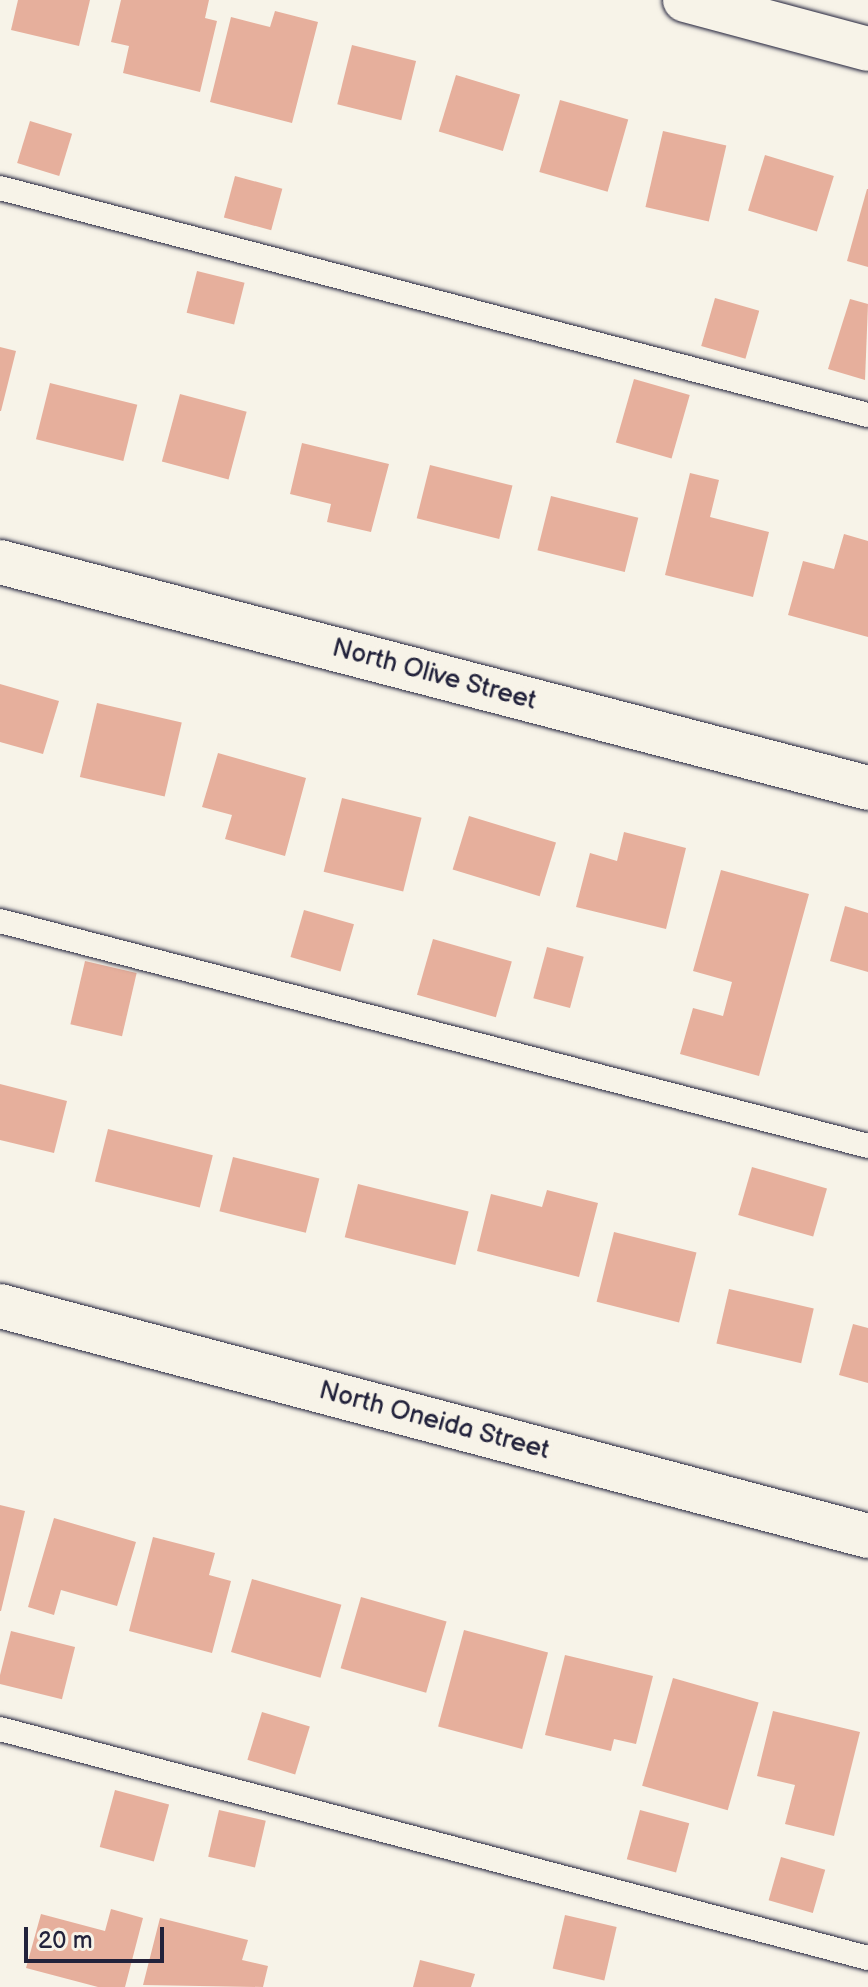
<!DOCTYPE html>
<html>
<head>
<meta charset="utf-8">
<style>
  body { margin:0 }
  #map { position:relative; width:868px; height:1987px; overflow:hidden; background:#f7f3e8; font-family:"Balsamiq Sans",sans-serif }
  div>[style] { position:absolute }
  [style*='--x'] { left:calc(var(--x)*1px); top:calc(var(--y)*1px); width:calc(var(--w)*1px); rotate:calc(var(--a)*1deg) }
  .building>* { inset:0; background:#e6af9c; transform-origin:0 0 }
  .roads { filter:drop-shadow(0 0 2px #22223b) drop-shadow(0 0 2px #22223b) }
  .lane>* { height:24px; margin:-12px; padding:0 12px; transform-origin:12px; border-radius:12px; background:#f7f3e8 }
  .street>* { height:44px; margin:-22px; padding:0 22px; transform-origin:22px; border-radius:22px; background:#f7f3e8 }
  .secondary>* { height:44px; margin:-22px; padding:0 22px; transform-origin:22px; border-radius:22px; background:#f7f3e8 }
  span { translate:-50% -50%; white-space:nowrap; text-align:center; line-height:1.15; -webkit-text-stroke:8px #f7f3e8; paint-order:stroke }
  .street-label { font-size:26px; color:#22223b }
  .scale { position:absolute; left:24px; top:1927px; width:140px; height:36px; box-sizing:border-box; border:4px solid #22223b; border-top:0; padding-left:10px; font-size:24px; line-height:28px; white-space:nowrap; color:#22223b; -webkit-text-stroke:6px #f7f3e8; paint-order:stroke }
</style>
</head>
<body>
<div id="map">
  <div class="building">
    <i style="clip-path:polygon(18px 0,90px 0,79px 46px,11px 30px)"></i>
    <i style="clip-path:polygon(121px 0,209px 0,205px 18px,217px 21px,200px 92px,123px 73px,129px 46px,111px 42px)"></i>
    <i style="clip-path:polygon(275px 11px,318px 22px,292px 123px,210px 102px,231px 17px,270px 27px)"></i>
    <i style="left:352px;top:45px;width:66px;height:61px;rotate:14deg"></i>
    <i style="left:456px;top:75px;width:67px;height:59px;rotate:17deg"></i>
    <i style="left:560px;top:100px;width:71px;height:75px;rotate:16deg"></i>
    <i style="left:30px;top:121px;width:44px;height:44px;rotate:17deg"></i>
    <i style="left:663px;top:131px;width:65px;height:78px;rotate:13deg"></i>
    <i style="left:765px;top:155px;width:72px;height:58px;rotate:17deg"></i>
    <i style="left:235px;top:176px;width:49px;height:43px;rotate:15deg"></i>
    <i style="clip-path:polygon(867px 189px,868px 189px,868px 267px,847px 261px)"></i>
    <i style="left:197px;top:271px;width:49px;height:43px;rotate:14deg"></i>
    <i style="left:715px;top:298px;width:46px;height:50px;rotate:16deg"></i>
    <i style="clip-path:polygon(850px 299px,868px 304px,865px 380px,828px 369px)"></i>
    <i style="clip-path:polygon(0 347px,16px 351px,1px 411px,0 411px)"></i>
    <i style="left:634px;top:379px;width:58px;height:66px;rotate:16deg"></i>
    <i style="left:50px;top:383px;width:90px;height:58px;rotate:14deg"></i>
    <i style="left:180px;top:394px;width:69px;height:70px;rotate:15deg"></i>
    <i style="clip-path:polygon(302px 443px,389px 464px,371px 532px,327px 522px,331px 504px,290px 494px)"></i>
    <i style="left:430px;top:465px;width:85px;height:55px;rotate:14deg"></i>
    <i style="clip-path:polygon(690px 473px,719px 480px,710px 517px,769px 532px,753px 597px,665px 575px)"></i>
    <i style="left:551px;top:496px;width:90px;height:56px;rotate:14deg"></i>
    <i style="clip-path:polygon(844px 534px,868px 541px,868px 637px,788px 615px,803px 561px,834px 569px)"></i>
    <i style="clip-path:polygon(0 684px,59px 701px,43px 754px,0 742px)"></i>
    <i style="left:97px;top:703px;width:87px;height:76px;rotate:13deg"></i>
    <i style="clip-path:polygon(218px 753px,306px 778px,285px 856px,225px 839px,232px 815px,202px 807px)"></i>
    <i style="left:342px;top:798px;width:82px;height:76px;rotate:14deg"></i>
    <i style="left:469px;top:816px;width:91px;height:56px;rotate:17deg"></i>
    <i style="clip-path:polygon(624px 832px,686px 848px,666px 929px,576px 907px,590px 853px,617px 861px)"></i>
    <i style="clip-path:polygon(721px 870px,809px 894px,759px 1076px,680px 1054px,693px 1008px,723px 1016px,732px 982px,693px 971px)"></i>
    <i style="clip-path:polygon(845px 906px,868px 913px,868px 972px,830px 961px)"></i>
    <i style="left:304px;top:910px;width:52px;height:49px;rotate:16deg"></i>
    <i style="left:433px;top:939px;width:82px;height:58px;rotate:16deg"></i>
    <i style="left:547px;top:947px;width:38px;height:53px;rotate:15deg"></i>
    <i style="left:85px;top:961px;width:53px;height:65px;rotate:13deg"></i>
    <i style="clip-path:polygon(0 1084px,67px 1101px,54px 1153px,0 1140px)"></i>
    <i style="left:108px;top:1129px;width:108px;height:54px;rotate:14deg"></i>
    <i style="left:233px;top:1157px;width:89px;height:56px;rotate:14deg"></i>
    <i style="left:752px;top:1167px;width:78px;height:50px;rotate:16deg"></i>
    <i style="left:358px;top:1184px;width:114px;height:55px;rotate:14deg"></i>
    <i style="clip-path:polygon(547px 1190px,598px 1203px,579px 1277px,477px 1251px,491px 1194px,542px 1207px)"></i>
    <i style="left:614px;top:1232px;width:85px;height:72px;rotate:14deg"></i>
    <i style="left:729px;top:1289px;width:87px;height:56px;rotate:13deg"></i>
    <i style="clip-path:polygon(853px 1324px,868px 1328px,868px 1383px,839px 1375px)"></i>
    <i style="clip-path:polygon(0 1505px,25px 1511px,1px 1611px,0 1611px)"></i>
    <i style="clip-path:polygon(54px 1518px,136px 1542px,117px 1606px,61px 1590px,54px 1615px,28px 1607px)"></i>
    <i style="clip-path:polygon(153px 1537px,215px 1553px,209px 1575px,231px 1581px,212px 1653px,129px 1631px)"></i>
    <i style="left:252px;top:1579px;width:93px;height:76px;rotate:16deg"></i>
    <i style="left:361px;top:1597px;width:89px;height:74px;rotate:16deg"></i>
    <i style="left:464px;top:1630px;width:87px;height:100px;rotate:15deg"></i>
    <i style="left:11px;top:1631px;width:66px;height:54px;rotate:14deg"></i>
    <i style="clip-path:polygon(565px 1655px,653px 1676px,636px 1744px,614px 1739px,611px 1751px,545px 1735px)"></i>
    <i style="left:673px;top:1678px;width:89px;height:112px;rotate:16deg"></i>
    <i style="clip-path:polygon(773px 1711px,860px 1732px,834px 1836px,785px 1824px,795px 1785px,757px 1776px)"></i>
    <i style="left:262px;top:1712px;width:50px;height:50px;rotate:17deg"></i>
    <i style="left:115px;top:1790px;width:56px;height:59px;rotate:15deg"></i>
    <i style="left:219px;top:1810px;width:48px;height:48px;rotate:13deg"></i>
    <i style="left:640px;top:1810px;width:51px;height:51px;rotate:15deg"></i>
    <i style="left:781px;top:1857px;width:46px;height:45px;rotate:16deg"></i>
    <i style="clip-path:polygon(111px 1909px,143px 1918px,125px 1987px,98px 1987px,26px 1968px,41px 1914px,105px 1931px)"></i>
    <i style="left:565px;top:1915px;width:53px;height:55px;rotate:13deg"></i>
    <i style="clip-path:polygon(160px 1918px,248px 1940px,242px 1960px,268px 1966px,263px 1987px,143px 1985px)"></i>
    <i style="clip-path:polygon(420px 1960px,475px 1974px,471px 1987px,413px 1987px)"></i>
  </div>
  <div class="roads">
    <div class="lane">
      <i style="--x:0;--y:188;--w:897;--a:14.66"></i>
      <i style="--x:0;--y:921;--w:897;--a:14.53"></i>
      <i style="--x:0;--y:1729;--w:898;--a:14.78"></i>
    </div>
    <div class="street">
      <i style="--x:685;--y:0;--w:189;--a:15"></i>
      <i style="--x:0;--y:562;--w:897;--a:14.59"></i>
    </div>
    <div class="secondary">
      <i style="--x:0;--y:1306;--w:898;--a:14.84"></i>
    </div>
  </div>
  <div class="street-label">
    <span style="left:434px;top:675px;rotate:15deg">North Olive Street</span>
    <span style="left:434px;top:1421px;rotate:15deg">North Oneida Street</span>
  </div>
  <div class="scale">20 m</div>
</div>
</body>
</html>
